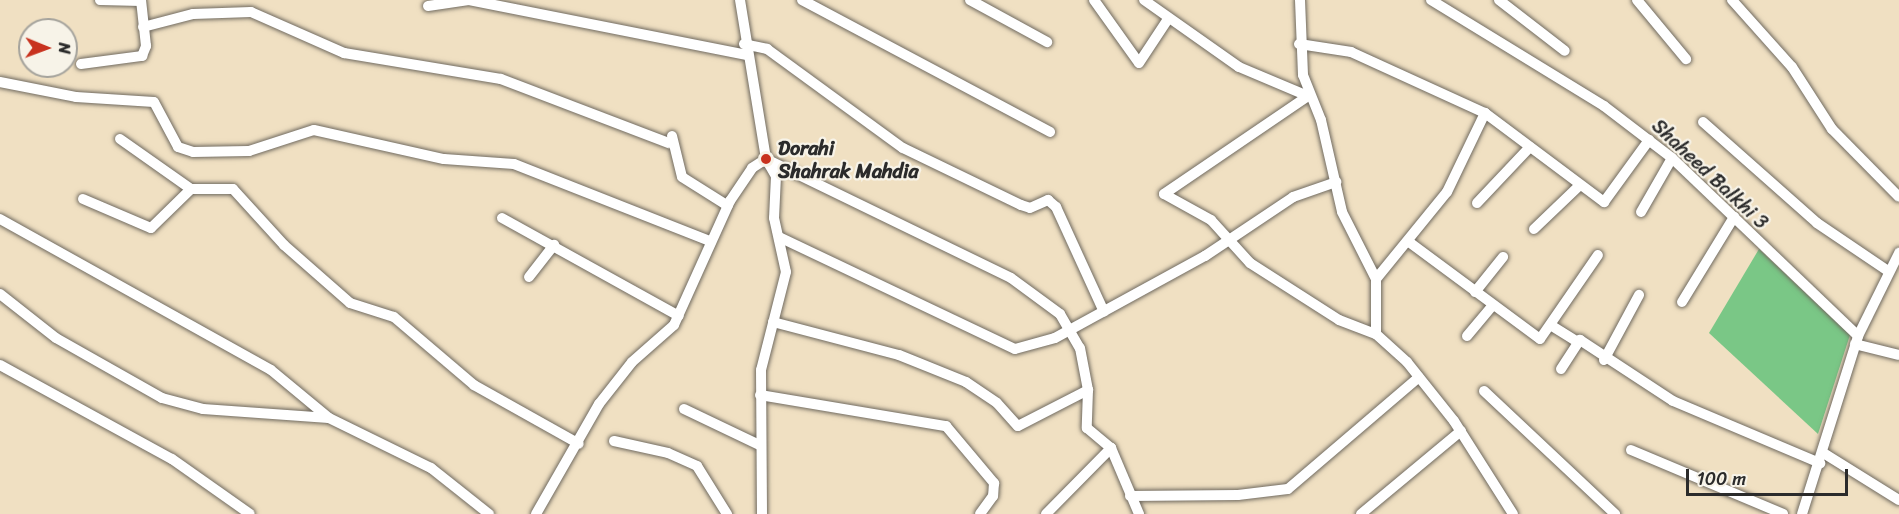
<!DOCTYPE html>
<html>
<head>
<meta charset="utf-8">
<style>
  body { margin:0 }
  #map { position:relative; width:1899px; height:514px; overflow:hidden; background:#f0e0c2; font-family:Sriracha,sans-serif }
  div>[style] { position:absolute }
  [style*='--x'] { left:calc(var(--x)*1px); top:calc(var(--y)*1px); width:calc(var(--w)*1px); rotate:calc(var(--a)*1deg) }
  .green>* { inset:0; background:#7ac786 }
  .roads { filter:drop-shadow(0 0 2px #706a60) drop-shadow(0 0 2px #706a60) }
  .minor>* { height:10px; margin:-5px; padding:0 5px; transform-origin:5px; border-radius:5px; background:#fff }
  .dots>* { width:16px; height:16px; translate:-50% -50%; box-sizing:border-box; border:3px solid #f7f3e8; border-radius:50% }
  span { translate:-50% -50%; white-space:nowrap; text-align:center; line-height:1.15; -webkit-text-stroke:4.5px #f7f3e8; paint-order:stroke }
  .poi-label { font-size:20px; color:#2b2b2b; font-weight:700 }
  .left { translate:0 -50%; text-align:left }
  .street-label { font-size:20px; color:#2b2b2b }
  .north { position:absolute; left:18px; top:18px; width:60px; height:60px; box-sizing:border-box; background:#f7f3e8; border:2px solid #a5a39c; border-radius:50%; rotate:91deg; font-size:16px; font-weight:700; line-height:24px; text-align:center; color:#2b2b2b }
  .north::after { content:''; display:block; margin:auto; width:21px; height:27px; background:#c8321e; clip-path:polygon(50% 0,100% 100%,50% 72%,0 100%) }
  .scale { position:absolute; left:1686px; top:469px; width:162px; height:27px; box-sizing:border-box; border:3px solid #2b2b2b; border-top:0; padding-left:8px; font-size:18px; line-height:21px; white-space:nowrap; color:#2b2b2b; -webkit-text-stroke:4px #f7f3e8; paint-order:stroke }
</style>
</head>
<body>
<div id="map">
  <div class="green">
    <i style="clip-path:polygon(1759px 249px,1850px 335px,1818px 434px,1709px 333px)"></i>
  </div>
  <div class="roads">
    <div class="minor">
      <i style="--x:100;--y:0;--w:41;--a:1.4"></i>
      <i style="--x:740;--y:0;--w:161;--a:80.7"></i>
      <i style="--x:766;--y:159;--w:20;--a:60"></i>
      <i style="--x:776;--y:176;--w:42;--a:92.7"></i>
      <i style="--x:774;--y:218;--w:55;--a:77.5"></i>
      <i style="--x:786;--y:272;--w:101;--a:104.3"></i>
      <i style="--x:761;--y:370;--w:144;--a:89.6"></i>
      <i style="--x:802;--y:0;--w:281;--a:28"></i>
      <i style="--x:970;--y:0;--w:88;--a:28.6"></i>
      <i style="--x:1094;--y:0;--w:77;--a:54.5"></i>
      <i style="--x:1139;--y:63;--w:53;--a:-56.6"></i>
      <i style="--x:1144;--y:0;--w:116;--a:35.2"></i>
      <i style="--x:1239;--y:67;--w:75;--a:22.8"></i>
      <i style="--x:1300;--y:0;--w:75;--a:87.7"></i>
      <i style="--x:1303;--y:75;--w:48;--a:68.2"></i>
      <i style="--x:1321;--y:120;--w:94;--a:77.1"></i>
      <i style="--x:1342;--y:212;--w:75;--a:63.1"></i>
      <i style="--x:1376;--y:279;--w:55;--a:90"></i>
      <i style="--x:1431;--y:0;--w:203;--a:31.5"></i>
      <i style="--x:1604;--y:106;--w:86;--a:37.4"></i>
      <i style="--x:1672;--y:158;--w:257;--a:43.7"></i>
      <i style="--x:1499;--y:0;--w:83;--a:37.7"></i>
      <i style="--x:1637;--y:0;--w:77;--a:50.3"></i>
      <i style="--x:1732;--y:0;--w:90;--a:48.2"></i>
      <i style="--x:1792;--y:67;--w:74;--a:57.2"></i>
      <i style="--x:1832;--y:129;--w:95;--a:45.4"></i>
      <i style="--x:428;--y:6;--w:41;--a:-8.3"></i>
      <i style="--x:469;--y:0;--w:282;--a:11.2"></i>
      <i style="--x:143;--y:27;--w:52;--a:-14.6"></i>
      <i style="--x:193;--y:14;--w:58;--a:-2"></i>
      <i style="--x:251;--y:12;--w:102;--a:23.8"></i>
      <i style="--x:344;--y:53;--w:159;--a:9.4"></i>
      <i style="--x:501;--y:79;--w:180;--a:20.9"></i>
      <i style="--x:744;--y:44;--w:24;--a:12"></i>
      <i style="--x:767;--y:49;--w:168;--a:36.1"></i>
      <i style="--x:903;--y:148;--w:131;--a:25.8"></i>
      <i style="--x:1021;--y:205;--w:9;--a:18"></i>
      <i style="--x:1030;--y:208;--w:20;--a:-24"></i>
      <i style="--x:1048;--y:200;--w:11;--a:41"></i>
      <i style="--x:1056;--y:207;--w:115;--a:65.4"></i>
      <i style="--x:1299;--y:44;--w:53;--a:8.7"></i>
      <i style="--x:1351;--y:52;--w:147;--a:24.5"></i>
      <i style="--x:1485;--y:113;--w:149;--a:36.8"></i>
      <i style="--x:1604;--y:202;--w:77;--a:-54"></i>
      <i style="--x:81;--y:64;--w:62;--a:-7.5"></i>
      <i style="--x:142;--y:56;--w:11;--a:-68"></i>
      <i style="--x:146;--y:46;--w:46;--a:-96.2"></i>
      <i style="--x:0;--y:82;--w:77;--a:11.2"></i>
      <i style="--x:76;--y:97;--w:78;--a:3.7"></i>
      <i style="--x:154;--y:102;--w:51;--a:61.9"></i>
      <i style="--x:178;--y:147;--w:16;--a:18"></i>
      <i style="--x:193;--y:152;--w:56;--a:-1"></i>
      <i style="--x:249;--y:151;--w:68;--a:-17.9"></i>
      <i style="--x:314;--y:130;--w:133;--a:12.6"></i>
      <i style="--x:444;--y:159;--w:70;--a:4.1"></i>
      <i style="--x:514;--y:164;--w:210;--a:21.5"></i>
      <i style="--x:1703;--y:122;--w:152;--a:41.5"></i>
      <i style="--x:1817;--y:223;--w:86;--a:34.1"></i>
      <i style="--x:672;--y:136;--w:42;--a:76.3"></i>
      <i style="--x:682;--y:177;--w:54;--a:32.2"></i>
      <i style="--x:120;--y:139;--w:87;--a:35.2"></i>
      <i style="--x:1164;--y:194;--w:54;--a:29"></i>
      <i style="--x:1211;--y:220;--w:58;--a:47.8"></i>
      <i style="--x:1250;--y:263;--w:106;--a:32.6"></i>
      <i style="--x:1339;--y:320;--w:40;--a:21"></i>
      <i style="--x:1376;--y:334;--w:42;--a:42.1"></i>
      <i style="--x:1407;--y:362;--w:75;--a:51.5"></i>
      <i style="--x:1454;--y:421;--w:110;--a:57.6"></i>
      <i style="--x:1164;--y:194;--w:174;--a:-34.2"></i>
      <i style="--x:83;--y:199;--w:74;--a:23.1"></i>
      <i style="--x:151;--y:228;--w:56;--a:-44.3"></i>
      <i style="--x:191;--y:189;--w:42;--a:0"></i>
      <i style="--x:233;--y:189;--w:76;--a:47.7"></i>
      <i style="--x:284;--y:245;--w:88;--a:41.3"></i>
      <i style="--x:350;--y:303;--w:46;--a:17.7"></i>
      <i style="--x:394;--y:317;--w:105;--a:40.4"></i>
      <i style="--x:474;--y:385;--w:120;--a:29.3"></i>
      <i style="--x:1477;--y:203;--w:77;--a:-46.6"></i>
      <i style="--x:1641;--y:212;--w:62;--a:-60.1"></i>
      <i style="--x:502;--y:218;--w:202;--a:29"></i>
      <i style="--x:0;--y:219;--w:310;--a:29.1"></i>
      <i style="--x:271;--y:370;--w:75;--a:39.6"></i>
      <i style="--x:329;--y:418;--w:114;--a:26.1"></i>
      <i style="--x:431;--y:468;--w:74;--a:38.4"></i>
      <i style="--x:1534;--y:229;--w:62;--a:-43.7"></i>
      <i style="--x:779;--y:237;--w:261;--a:25.4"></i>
      <i style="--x:1015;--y:349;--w:41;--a:-15.4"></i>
      <i style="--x:1055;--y:338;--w:171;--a:-28.7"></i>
      <i style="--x:1205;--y:256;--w:106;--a:-33.8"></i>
      <i style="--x:1293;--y:197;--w:46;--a:-19.2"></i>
      <i style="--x:1409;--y:242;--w:163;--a:36.5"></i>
      <i style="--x:1540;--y:339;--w:102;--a:-55.4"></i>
      <i style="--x:529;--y:277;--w:41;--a:-52"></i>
      <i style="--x:1376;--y:279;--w:112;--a:-50.8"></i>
      <i style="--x:1447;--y:192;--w:88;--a:-64.3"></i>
      <i style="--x:1475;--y:292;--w:45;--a:-51.3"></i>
      <i style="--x:0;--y:294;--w:71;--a:38.2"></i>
      <i style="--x:56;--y:338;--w:122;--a:29.5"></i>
      <i style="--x:162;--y:398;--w:42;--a:15"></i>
      <i style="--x:203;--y:409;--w:126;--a:4.1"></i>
      <i style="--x:1682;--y:302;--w:100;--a:-58.5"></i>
      <i style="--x:773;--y:322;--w:130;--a:14.7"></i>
      <i style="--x:899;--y:355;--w:72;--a:21.9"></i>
      <i style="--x:966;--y:382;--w:37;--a:34"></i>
      <i style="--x:997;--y:403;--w:31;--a:48"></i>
      <i style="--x:1018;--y:426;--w:79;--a:-27.2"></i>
      <i style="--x:1552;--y:326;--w:28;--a:32"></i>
      <i style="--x:1467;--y:336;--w:40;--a:-50"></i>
      <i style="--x:1855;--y:344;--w:45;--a:14"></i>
      <i style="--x:1604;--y:360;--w:74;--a:-61.7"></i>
      <i style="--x:0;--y:365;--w:196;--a:28.7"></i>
      <i style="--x:172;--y:459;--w:95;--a:35.2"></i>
      <i style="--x:1561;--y:369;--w:35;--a:-57"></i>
      <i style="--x:1580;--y:340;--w:111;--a:33.3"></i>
      <i style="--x:1673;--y:401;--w:160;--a:22.9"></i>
      <i style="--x:1484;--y:391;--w:180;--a:43.2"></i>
      <i style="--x:760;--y:395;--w:189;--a:9.5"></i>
      <i style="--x:946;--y:426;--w:75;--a:49.9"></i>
      <i style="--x:994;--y:483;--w:13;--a:94"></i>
      <i style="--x:993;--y:496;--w:22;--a:126"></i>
      <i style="--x:684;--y:409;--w:83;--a:25.6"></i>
      <i style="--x:614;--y:441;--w:55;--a:12.5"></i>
      <i style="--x:668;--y:453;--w:32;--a:24"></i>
      <i style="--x:697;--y:466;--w:57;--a:58"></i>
      <i style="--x:1631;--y:450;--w:165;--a:22.8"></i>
      <i style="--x:1825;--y:454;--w:87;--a:31.9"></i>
      <i style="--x:1130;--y:496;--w:108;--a:-0.5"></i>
      <i style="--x:1238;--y:495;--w:50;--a:-6.8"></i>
      <i style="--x:1288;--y:489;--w:172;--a:-40.5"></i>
      <i style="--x:536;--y:514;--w:127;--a:-60.2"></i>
      <i style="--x:599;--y:404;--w:53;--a:-51.8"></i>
      <i style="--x:632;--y:362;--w:56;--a:-41.4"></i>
      <i style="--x:674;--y:325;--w:136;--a:-65.7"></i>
      <i style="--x:730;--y:201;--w:40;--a:-56"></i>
      <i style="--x:752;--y:168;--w:17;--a:-33"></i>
      <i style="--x:766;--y:159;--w:272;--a:25.9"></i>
      <i style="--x:1011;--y:278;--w:61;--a:36.3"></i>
      <i style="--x:1060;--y:314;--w:39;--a:60"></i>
      <i style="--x:1080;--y:348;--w:43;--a:79.2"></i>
      <i style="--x:1088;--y:390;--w:38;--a:92"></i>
      <i style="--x:1087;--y:428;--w:31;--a:40"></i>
      <i style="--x:1111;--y:448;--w:72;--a:67"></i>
      <i style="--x:1046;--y:514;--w:93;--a:-45.4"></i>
      <i style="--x:1361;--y:514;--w:130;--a:-39.7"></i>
      <i style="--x:1802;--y:514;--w:187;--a:-72.5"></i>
      <i style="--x:1858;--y:336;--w:93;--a:-63.7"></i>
    </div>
  </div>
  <div class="dots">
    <i style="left:766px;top:159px;background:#c8321e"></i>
  </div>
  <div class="poi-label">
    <span class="left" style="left:778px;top:160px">Dorahi<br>Shahrak Mahdia</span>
  </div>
  <div class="street-label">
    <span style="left:1710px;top:174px;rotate:43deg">Shaheed Balkhi 3</span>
  </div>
  <div class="north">N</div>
  <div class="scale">100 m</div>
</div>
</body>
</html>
